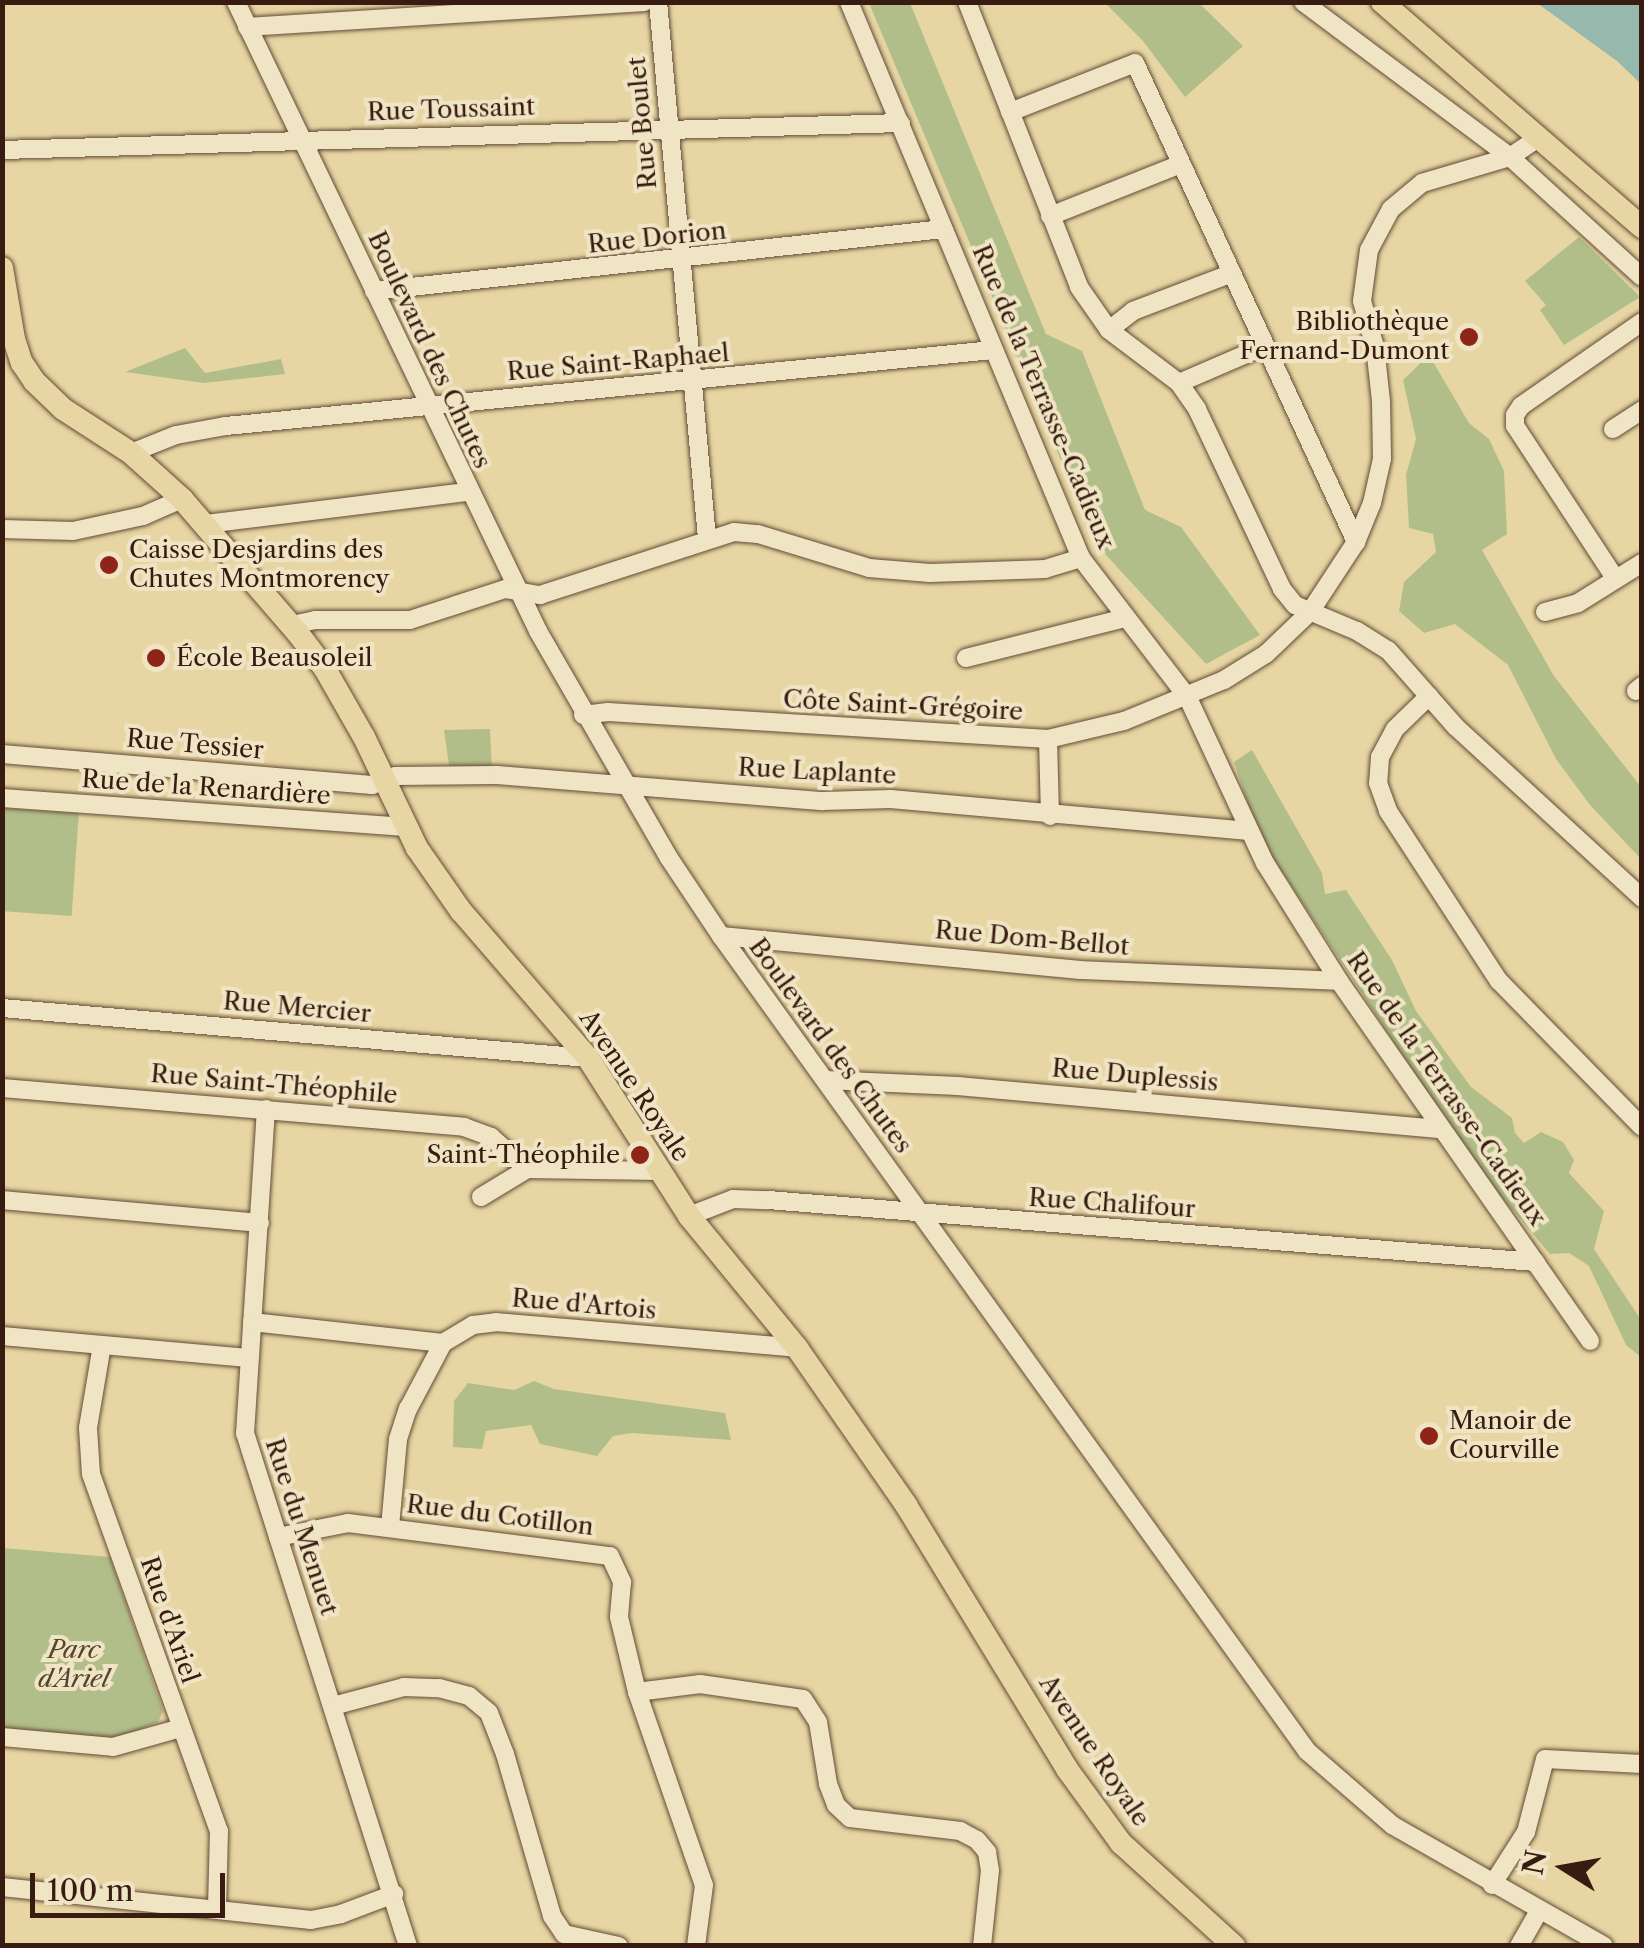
<!DOCTYPE html>
<html>
<head>
<meta charset="utf-8">
<style>
  body { margin:0 }
  #map { position:relative; width:1644px; height:1948px; overflow:hidden; background:#e7d6a3; font-family:"Libre Caslon Text",serif }
  div>[style] { position:absolute }
  [style*='--x'] { left:calc(var(--x)*1px); top:calc(var(--y)*1px); width:calc(var(--w)*1px); rotate:calc(var(--a)*1deg) }
  .green>* { inset:0; background:#b2be89; transform-origin:0 0 }
  .water>* { inset:0; background:#97b8ac }
  .roads { filter:drop-shadow(0 0 2px #644a36) drop-shadow(0 0 2px #644a36) }
  .minor>* { height:18px; margin:-9px; padding:0 9px; transform-origin:9px; border-radius:9px; background:#efe4c3 }
  .major>* { height:22px; margin:-11px; padding:0 11px; transform-origin:11px; border-radius:11px; background:#e7d6a3 }
  .dots>* { width:28px; height:28px; translate:-50% -50%; box-sizing:border-box; border:5px solid #efe4c3; border-radius:50% }
  span { translate:-50% -50%; white-space:nowrap; text-align:center; line-height:1.15; -webkit-text-stroke:8px #efe4c3; paint-order:stroke }
  .street-label { font-size:25px; color:#381c11 }
  .poi-label { font-size:25px; color:#381c11 }
  .right { translate:-100% -50%; text-align:right }
  .left { translate:0 -50%; text-align:left }
  .park-label { font-size:25px; color:#56442f; font-style:italic }
  .frame { position:absolute; inset:0; border:5px solid #381c11; pointer-events:none }
  .north { position:absolute; left:1514px; top:1818px; width:100px; height:100px; -webkit-text-stroke:8px #efe4c3; paint-order:stroke; rotate:281deg; font-size:28px; font-weight:700; line-height:40px; text-align:center; color:#381c11 }
  .north::after { content:''; display:block; margin:auto; width:35px; height:45px; background:#381c11; clip-path:polygon(50% 0,100% 100%,50% 72%,0 100%) }
  .scale { position:absolute; left:30px; top:1873px; width:195px; height:45px; box-sizing:border-box; border:5px solid #381c11; border-top:0; padding-left:12px; font-size:30px; line-height:35px; white-space:nowrap; color:#381c11; -webkit-text-stroke:8px #efe4c3; paint-order:stroke }
</style>
</head>
<body>
<div id="map">
  <div class="green">
    <i style="clip-path:polygon(869px 3px,910px 3px,1046px 334px,1082px 351px,1145px 510px,1181px 527px,1260px 635px,1206px 664px,1096px 544px)"></i>
    <i style="clip-path:polygon(1105px 3px,1199px 3px,1243px 46px,1185px 97px,1143px 41px)"></i>
    <i style="clip-path:polygon(1579px 237px,1640px 297px,1564px 345px,1540px 310px,1546px 305px,1525px 281px)"></i>
    <i style="clip-path:polygon(185px 348px,205px 373px,281px 359px,285px 374px,204px 383px,125px 372px)"></i>
    <i style="clip-path:polygon(1429px 355px,1469px 423px,1489px 439px,1504px 471px,1507px 534px,1482px 550px,1554px 676px,1641px 787px,1641px 859px,1590px 805px,1556px 759px,1508px 665px,1455px 624px,1424px 633px,1399px 611px,1404px 582px,1436px 552px,1433px 534px,1409px 528px,1406px 475px,1416px 439px,1403px 380px)"></i>
    <i style="clip-path:polygon(490px 729px,492px 773px,450px 772px,444px 730px)"></i>
    <i style="clip-path:polygon(1252px 750px,1322px 873px,1325px 894px,1346px 890px,1392px 960px,1416px 1011px,1471px 1087px,1512px 1118px,1515px 1133px,1524px 1143px,1541px 1132px,1563px 1142px,1574px 1160px,1569px 1173px,1604px 1211px,1594px 1249px,1641px 1320px,1641px 1357px,1626px 1345px,1589px 1266px,1569px 1253px,1550px 1254px,1476px 1167px,1258px 835px,1234px 762px)"></i>
    <i style="left:2px;top:808px;width:77px;height:103px;rotate:4deg"></i>
    <i style="clip-path:polygon(534px 1381px,554px 1389px,725px 1413px,731px 1440px,632px 1433px,613px 1436px,597px 1456px,540px 1444px,531px 1425px,486px 1431px,482px 1449px,453px 1447px,454px 1401px,468px 1383px,514px 1390px)"></i>
    <i style="clip-path:polygon(3px 1548px,110px 1557px,163px 1711px,158px 1722px,113px 1740px,3px 1729px)"></i>
  </div>
  <div class="water">
    <i style="clip-path:polygon(1537px 3px,1641px 3px,1641px 84px,1617px 61px)"></i>
  </div>
  <div class="roads">
    <div class="minor">
      <i style="--x:236;--y:2;--w:698;--a:64.35"></i>
      <i style="--x:538;--y:631;--w:262;--a:60"></i>
      <i style="--x:669;--y:858;--w:94;--a:56.3"></i>
      <i style="--x:721;--y:936;--w:1004;--a:54.28"></i>
      <i style="--x:1307;--y:1751;--w:113;--a:41"></i>
      <i style="--x:1392;--y:1825;--w:244;--a:29.7"></i>
      <i style="--x:658;--y:2;--w:538;--a:84.78"></i>
      <i style="--x:849;--y:2;--w:602;--a:67.35"></i>
      <i style="--x:1081;--y:558;--w:176;--a:52.6"></i>
      <i style="--x:1188;--y:698;--w:182;--a:65"></i>
      <i style="--x:1265;--y:863;--w:139;--a:57.9"></i>
      <i style="--x:1339;--y:981;--w:439;--a:55.1"></i>
      <i style="--x:967;--y:2;--w:306;--a:68.5"></i>
      <i style="--x:1079;--y:287;--w:52;--a:55.1"></i>
      <i style="--x:1109;--y:330;--w:88;--a:37.1"></i>
      <i style="--x:1179;--y:383;--w:32;--a:55"></i>
      <i style="--x:1197;--y:409;--w:199;--a:64.7"></i>
      <i style="--x:1282;--y:589;--w:21;--a:51"></i>
      <i style="--x:1295;--y:605;--w:67;--a:22.8"></i>
      <i style="--x:1357;--y:631;--w:36;--a:32"></i>
      <i style="--x:1388;--y:650;--w:103;--a:48.6"></i>
      <i style="--x:1456;--y:727;--w:253;--a:42.6"></i>
      <i style="--x:1303;--y:2;--w:259;--a:36.8"></i>
      <i style="--x:1510;--y:157;--w:178;--a:42.3"></i>
      <i style="--x:247;--y:27;--w:398;--a:-3.6"></i>
      <i style="--x:1010;--y:112;--w:134;--a:-21.4"></i>
      <i style="--x:1135;--y:63;--w:528;--a:65.23"></i>
      <i style="--x:2;--y:150;--w:899;--a:-1.72"></i>
      <i style="--x:1050;--y:216;--w:141;--a:-21.7"></i>
      <i style="--x:374;--y:291;--w:573;--a:-6.21"></i>
      <i style="--x:1109;--y:330;--w:31;--a:-38"></i>
      <i style="--x:1133;--y:311;--w:104;--a:-20.9"></i>
      <i style="--x:1179;--y:383;--w:94;--a:-23.3"></i>
      <i style="--x:1613;--y:429;--w:35;--a:-33"></i>
      <i style="--x:131;--y:453;--w:48;--a:-21.8"></i>
      <i style="--x:176;--y:435;--w:51;--a:-10.2"></i>
      <i style="--x:226;--y:426;--w:771;--a:-5.66"></i>
      <i style="--x:206;--y:524;--w:264;--a:-7"></i>
      <i style="--x:2;--y:529;--w:71;--a:1.6"></i>
      <i style="--x:73;--y:531;--w:72;--a:-12.1"></i>
      <i style="--x:143;--y:516;--w:43;--a:-23.6"></i>
      <i style="--x:1615;--y:578;--w:182;--a:-123.3"></i>
      <i style="--x:1515;--y:426;--w:11;--a:-90"></i>
      <i style="--x:1515;--y:415;--w:11;--a:-56"></i>
      <i style="--x:1521;--y:406;--w:147;--a:-34.8"></i>
      <i style="--x:1545;--y:612;--w:34;--a:-15"></i>
      <i style="--x:1578;--y:603;--w:75;--a:-32"></i>
      <i style="--x:292;--y:625;--w:24;--a:-12"></i>
      <i style="--x:315;--y:620;--w:95;--a:0"></i>
      <i style="--x:410;--y:620;--w:100;--a:-18.1"></i>
      <i style="--x:505;--y:589;--w:36;--a:10"></i>
      <i style="--x:540;--y:595;--w:204;--a:-18"></i>
      <i style="--x:734;--y:532;--w:24;--a:5"></i>
      <i style="--x:758;--y:534;--w:116;--a:17"></i>
      <i style="--x:869;--y:568;--w:61;--a:4.7"></i>
      <i style="--x:930;--y:573;--w:115;--a:-2"></i>
      <i style="--x:1045;--y:569;--w:38;--a:-17"></i>
      <i style="--x:966;--y:658;--w:164;--a:-14.1"></i>
      <i style="--x:1636;--y:691;--w:8;--a:-40"></i>
      <i style="--x:1429;--y:696;--w:47;--a:135.9"></i>
      <i style="--x:1395;--y:729;--w:32;--a:118"></i>
      <i style="--x:1380;--y:757;--w:26;--a:94"></i>
      <i style="--x:1378;--y:783;--w:30;--a:70"></i>
      <i style="--x:1388;--y:811;--w:203;--a:56.9"></i>
      <i style="--x:1499;--y:981;--w:204;--a:45.6"></i>
      <i style="--x:583;--y:715;--w:25;--a:-7"></i>
      <i style="--x:608;--y:712;--w:441;--a:3.5"></i>
      <i style="--x:1048;--y:739;--w:78;--a:-13.3"></i>
      <i style="--x:1124;--y:721;--w:108;--a:-22.3"></i>
      <i style="--x:1224;--y:680;--w:49;--a:-31.8"></i>
      <i style="--x:1266;--y:654;--w:61;--a:-43.7"></i>
      <i style="--x:1310;--y:612;--w:84;--a:-56.7"></i>
      <i style="--x:1356;--y:542;--w:42;--a:-67.7"></i>
      <i style="--x:1372;--y:503;--w:45;--a:-77.2"></i>
      <i style="--x:1382;--y:459;--w:58;--a:-91"></i>
      <i style="--x:1381;--y:401;--w:54;--a:-96.3"></i>
      <i style="--x:1375;--y:347;--w:48;--a:-105.8"></i>
      <i style="--x:1362;--y:301;--w:51;--a:-82.2"></i>
      <i style="--x:1369;--y:250;--w:47;--a:-61.8"></i>
      <i style="--x:1391;--y:209;--w:40;--a:-40"></i>
      <i style="--x:1422;--y:183;--w:92;--a:-16.5"></i>
      <i style="--x:1510;--y:157;--w:34;--a:-34"></i>
      <i style="--x:1048;--y:739;--w:77;--a:88.5"></i>
      <i style="--x:2;--y:754;--w:371;--a:4.8"></i>
      <i style="--x:372;--y:785;--w:25;--a:-21"></i>
      <i style="--x:395;--y:776;--w:102;--a:-0.6"></i>
      <i style="--x:497;--y:775;--w:327;--a:4.6"></i>
      <i style="--x:823;--y:801;--w:68;--a:-1.7"></i>
      <i style="--x:891;--y:799;--w:359;--a:5.1"></i>
      <i style="--x:2;--y:798;--w:405;--a:4.1"></i>
      <i style="--x:721;--y:936;--w:361;--a:5.4"></i>
      <i style="--x:1080;--y:970;--w:259;--a:2.4"></i>
      <i style="--x:2;--y:1008;--w:588;--a:4.88"></i>
      <i style="--x:825;--y:1080;--w:133;--a:2.6"></i>
      <i style="--x:958;--y:1086;--w:485;--a:5.1"></i>
      <i style="--x:2;--y:1088;--w:464;--a:4.8"></i>
      <i style="--x:464;--y:1127;--w:29;--a:20"></i>
      <i style="--x:491;--y:1137;--w:48;--a:41.6"></i>
      <i style="--x:527;--y:1169;--w:132;--a:0.9"></i>
      <i style="--x:266;--y:1109;--w:325;--a:93.7"></i>
      <i style="--x:245;--y:1433;--w:538;--a:72.37"></i>
      <i style="--x:481;--y:1197;--w:54;--a:-31.3"></i>
      <i style="--x:2;--y:1200;--w:259;--a:5.1"></i>
      <i style="--x:689;--y:1216;--w:47;--a:-21.1"></i>
      <i style="--x:733;--y:1199;--w:35;--a:2"></i>
      <i style="--x:768;--y:1200;--w:770;--a:4.62"></i>
      <i style="--x:252;--y:1322;--w:192;--a:6.3"></i>
      <i style="--x:443;--y:1343;--w:35;--a:-31"></i>
      <i style="--x:473;--y:1325;--w:23;--a:-7"></i>
      <i style="--x:496;--y:1322;--w:302;--a:4.9"></i>
      <i style="--x:2;--y:1336;--w:247;--a:5.1"></i>
      <i style="--x:102;--y:1345;--w:84;--a:99.6"></i>
      <i style="--x:88;--y:1428;--w:46;--a:86.3"></i>
      <i style="--x:91;--y:1474;--w:379;--a:70.3"></i>
      <i style="--x:219;--y:1831;--w:78;--a:91.5"></i>
      <i style="--x:390;--y:1527;--w:88;--a:-84.8"></i>
      <i style="--x:398;--y:1439;--w:32;--a:-72"></i>
      <i style="--x:408;--y:1409;--w:75;--a:-62.1"></i>
      <i style="--x:278;--y:1537;--w:71;--a:-11.3"></i>
      <i style="--x:348;--y:1523;--w:264;--a:7.2"></i>
      <i style="--x:610;--y:1556;--w:29;--a:65"></i>
      <i style="--x:622;--y:1582;--w:35;--a:95"></i>
      <i style="--x:619;--y:1617;--w:77;--a:76.5"></i>
      <i style="--x:637;--y:1692;--w:204;--a:70.9"></i>
      <i style="--x:704;--y:1885;--w:62;--a:97.5"></i>
      <i style="--x:637;--y:1692;--w:64;--a:-7.2"></i>
      <i style="--x:700;--y:1684;--w:104;--a:8.3"></i>
      <i style="--x:803;--y:1699;--w:27;--a:57"></i>
      <i style="--x:818;--y:1722;--w:63;--a:80.8"></i>
      <i style="--x:828;--y:1784;--w:22;--a:69"></i>
      <i style="--x:836;--y:1805;--w:19;--a:43"></i>
      <i style="--x:850;--y:1818;--w:111;--a:6.7"></i>
      <i style="--x:960;--y:1831;--w:19;--a:28"></i>
      <i style="--x:977;--y:1840;--w:16;--a:50"></i>
      <i style="--x:987;--y:1852;--w:18;--a:81"></i>
      <i style="--x:990;--y:1870;--w:76;--a:96"></i>
      <i style="--x:333;--y:1706;--w:73;--a:-15"></i>
      <i style="--x:404;--y:1687;--w:35;--a:2"></i>
      <i style="--x:439;--y:1688;--w:31;--a:15"></i>
      <i style="--x:469;--y:1696;--w:26;--a:40"></i>
      <i style="--x:489;--y:1713;--w:44;--a:68.7"></i>
      <i style="--x:505;--y:1754;--w:169;--a:73.8"></i>
      <i style="--x:552;--y:1916;--w:22;--a:56"></i>
      <i style="--x:564;--y:1934;--w:56;--a:12.3"></i>
      <i style="--x:2;--y:1737;--w:111;--a:5.1"></i>
      <i style="--x:113;--y:1747;--w:71;--a:-15.6"></i>
      <i style="--x:1492;--y:1885;--w:63;--a:-57.3"></i>
      <i style="--x:1526;--y:1832;--w:75;--a:-75.4"></i>
      <i style="--x:1545;--y:1759;--w:97;--a:3"></i>
      <i style="--x:2;--y:1887;--w:311;--a:6.1"></i>
      <i style="--x:311;--y:1920;--w:31;--a:-11"></i>
      <i style="--x:341;--y:1914;--w:57;--a:-20.7"></i>
      <i style="--x:1519;--y:1946;--w:40;--a:-60.3"></i>
    </div>
    <div class="major">
      <i style="--x:1382;--y:2;--w:344;--a:40.9"></i>
      <i style="--x:2;--y:268;--w:72;--a:80.4"></i>
      <i style="--x:14;--y:339;--w:25;--a:72"></i>
      <i style="--x:22;--y:363;--w:22;--a:56"></i>
      <i style="--x:34;--y:381;--w:40;--a:44"></i>
      <i style="--x:63;--y:409;--w:81;--a:32.9"></i>
      <i style="--x:131;--y:453;--w:69;--a:42"></i>
      <i style="--x:182;--y:499;--w:176;--a:49.2"></i>
      <i style="--x:297;--y:632;--w:46;--a:52.9"></i>
      <i style="--x:325;--y:669;--w:78;--a:60.2"></i>
      <i style="--x:364;--y:737;--w:123;--a:64.5"></i>
      <i style="--x:417;--y:848;--w:77;--a:55.1"></i>
      <i style="--x:461;--y:911;--w:194;--a:49.2"></i>
      <i style="--x:588;--y:1058;--w:188;--a:57.4"></i>
      <i style="--x:689;--y:1216;--w:171;--a:50.7"></i>
      <i style="--x:797;--y:1348;--w:191;--a:55.2"></i>
      <i style="--x:906;--y:1505;--w:309;--a:58.6"></i>
      <i style="--x:1067;--y:1769;--w:92;--a:53.9"></i>
      <i style="--x:1121;--y:1843;--w:153;--a:42.3"></i>
    </div>
  </div>
  <div class="dots">
    <i style="left:1469px;top:337px;background:#8f2418"></i>
    <i style="left:109px;top:565px;background:#8f2418"></i>
    <i style="left:156px;top:658px;background:#8f2418"></i>
    <i style="left:640px;top:1155px;background:#8f2418"></i>
    <i style="left:1429px;top:1436px;background:#8f2418"></i>
  </div>
  <div class="street-label">
    <span style="left:451px;top:110px;rotate:-2deg">Rue Toussaint</span>
    <span style="left:643px;top:123px;rotate:-95deg">Rue Boulet</span>
    <span style="left:657px;top:238px;rotate:-6deg">Rue Dorion</span>
    <span style="left:429px;top:350px;rotate:65deg">Boulevard des Chutes</span>
    <span style="left:618px;top:363px;rotate:-5deg">Rue Saint-Raphael</span>
    <span style="left:1043px;top:397px;rotate:67deg">Rue de la Terrasse-Cadieux</span>
    <span style="left:903px;top:706px;rotate:3deg">Côte Saint-Grégoire</span>
    <span style="left:195px;top:745px;rotate:5deg">Rue Tessier</span>
    <span style="left:817px;top:772px;rotate:3deg">Rue Laplante</span>
    <span style="left:206px;top:788px;rotate:4deg">Rue de la Renardière</span>
    <span style="left:1032px;top:939px;rotate:5deg">Rue Dom-Bellot</span>
    <span style="left:297px;top:1008px;rotate:5deg">Rue Mercier</span>
    <span style="left:830px;top:1046px;rotate:54deg">Boulevard des Chutes</span>
    <span style="left:1135px;top:1076px;rotate:5deg">Rue Duplessis</span>
    <span style="left:274px;top:1085px;rotate:5deg">Rue Saint-Théophile</span>
    <span style="left:634px;top:1086px;rotate:56deg">Avenue Royale</span>
    <span style="left:1446px;top:1089px;rotate:55deg">Rue de la Terrasse-Cadieux</span>
    <span style="left:1112px;top:1204px;rotate:4deg">Rue Chalifour</span>
    <span style="left:584px;top:1305px;rotate:5deg">Rue d'Artois</span>
    <span style="left:500px;top:1516px;rotate:7deg">Rue du Cotillon</span>
    <span style="left:301px;top:1527px;rotate:72deg">Rue du Menuet</span>
    <span style="left:169px;top:1620px;rotate:71deg">Rue d'Ariel</span>
    <span style="left:1094px;top:1751px;rotate:56deg">Avenue Royale</span>
  </div>
  <div class="poi-label">
    <span class="right" style="left:1449px;top:337px">Bibliothèque<br>Fernand-Dumont</span>
    <span class="left" style="left:129px;top:565px">Caisse Desjardins des<br>Chutes Montmorency</span>
    <span class="left" style="left:176px;top:658px">École Beausoleil</span>
    <span class="right" style="left:620px;top:1155px">Saint-Théophile</span>
    <span class="left" style="left:1449px;top:1436px">Manoir de<br>Courville</span>
  </div>
  <div class="park-label">
    <span style="left:74px;top:1665px">Parc<br>d'Ariel</span>
  </div>
  <div class="frame"></div>
  <div class="north">N</div>
  <div class="scale">100 m</div>
</div>
</body>
</html>
